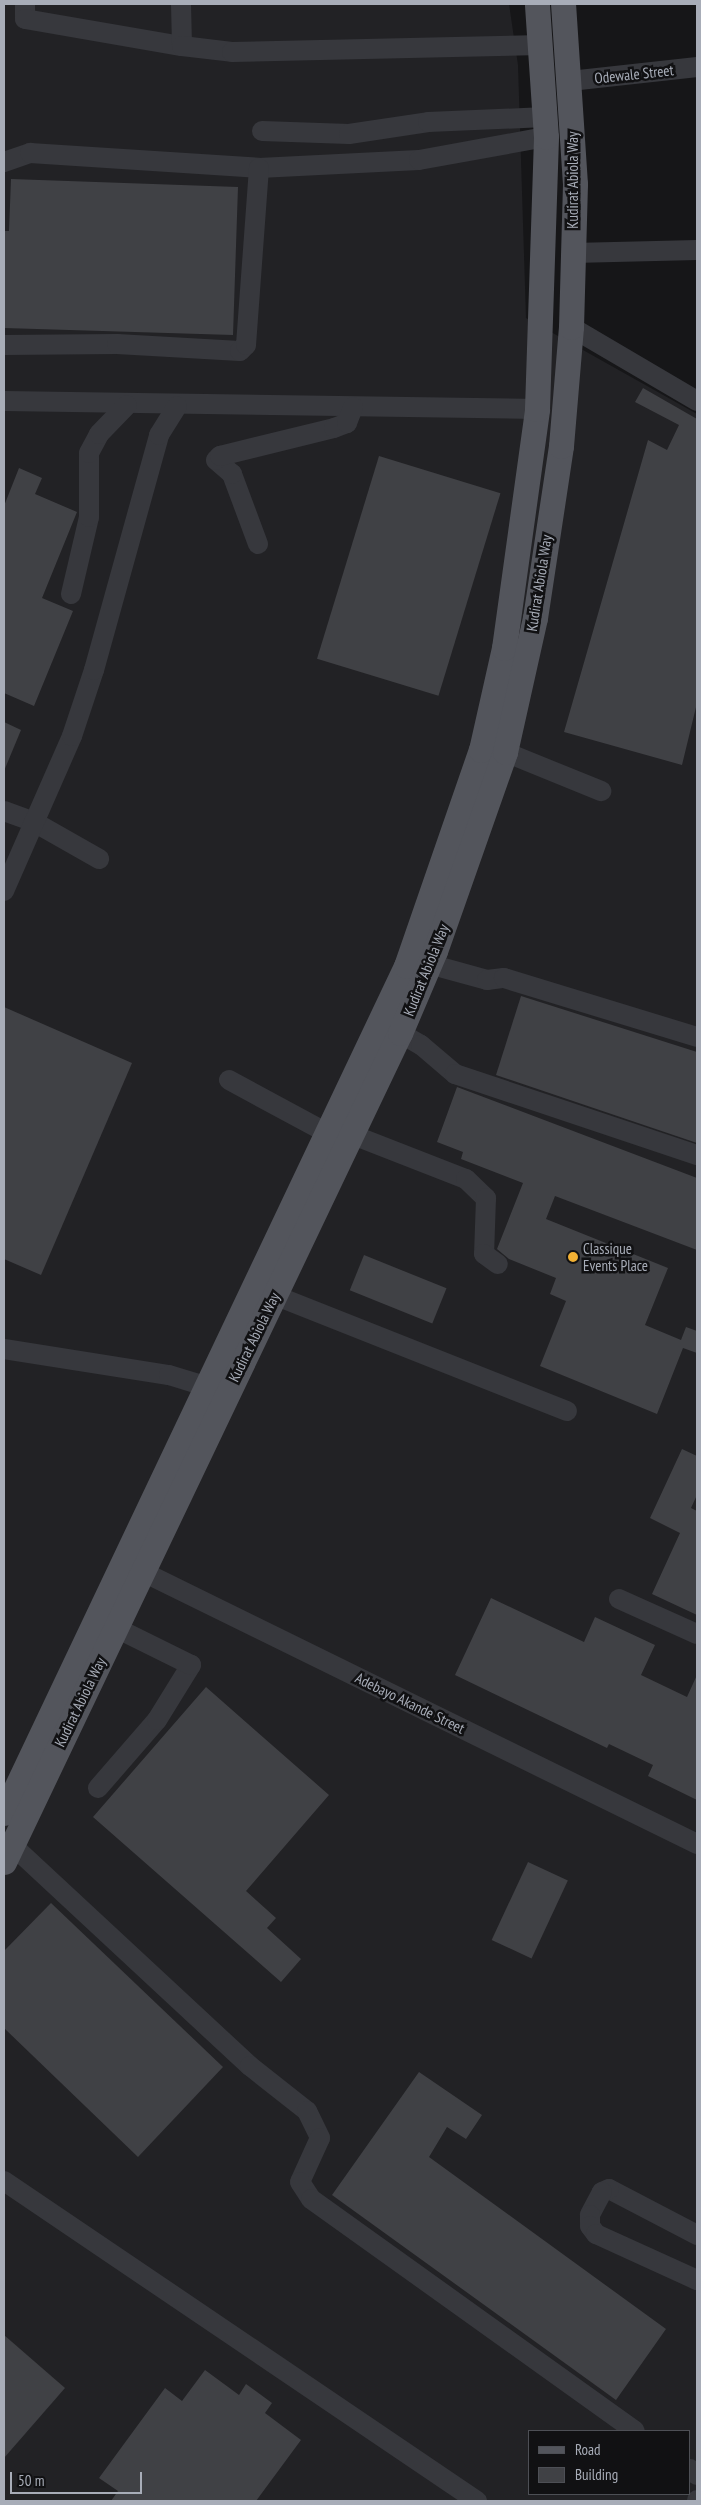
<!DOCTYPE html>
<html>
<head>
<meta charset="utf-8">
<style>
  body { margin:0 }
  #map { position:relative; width:701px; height:2505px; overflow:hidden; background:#161618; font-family:"PT Sans Narrow",sans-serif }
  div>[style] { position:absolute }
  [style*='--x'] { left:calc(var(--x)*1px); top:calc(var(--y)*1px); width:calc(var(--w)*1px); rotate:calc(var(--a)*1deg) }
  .built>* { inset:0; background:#222225 }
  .building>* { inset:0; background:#404145; transform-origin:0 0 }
  .minor>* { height:20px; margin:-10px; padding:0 10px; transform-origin:10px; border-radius:10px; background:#37383d }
  .major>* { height:25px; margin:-12.5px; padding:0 12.5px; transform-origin:12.5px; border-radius:12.5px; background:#53555c }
  .dots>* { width:14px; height:14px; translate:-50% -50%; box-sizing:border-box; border:2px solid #111113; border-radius:50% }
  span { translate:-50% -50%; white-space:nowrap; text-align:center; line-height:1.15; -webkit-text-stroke:5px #111113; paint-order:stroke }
  .street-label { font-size:15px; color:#a8adb8 }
  .poi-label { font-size:15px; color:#a8adb8 }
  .left { translate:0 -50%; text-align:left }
  .frame { position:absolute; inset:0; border:5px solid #a8adb8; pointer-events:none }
  .legend { position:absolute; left:528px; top:2430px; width:162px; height:65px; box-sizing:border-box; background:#111113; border:1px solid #4d4f55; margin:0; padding:6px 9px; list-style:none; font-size:15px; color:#a8adb8 }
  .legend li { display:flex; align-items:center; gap:10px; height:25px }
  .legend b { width:25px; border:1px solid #4d4f55 }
  .scale { position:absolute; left:10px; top:2472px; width:132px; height:22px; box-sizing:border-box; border:2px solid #a8adb8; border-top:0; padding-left:6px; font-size:15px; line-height:18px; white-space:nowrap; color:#a8adb8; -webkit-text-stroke:4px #111113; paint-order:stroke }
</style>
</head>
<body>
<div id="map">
  <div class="built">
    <i style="clip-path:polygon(evenodd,4px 4px,509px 4px,518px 65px,526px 318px,697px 414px,697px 2501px,4px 2501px,4px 4px,530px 2431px,690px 2431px,690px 2494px,530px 2494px,530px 2431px)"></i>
  </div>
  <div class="building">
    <i style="clip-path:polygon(11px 179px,238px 187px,233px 335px,4px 328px,4px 231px,9px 231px)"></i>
    <i style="clip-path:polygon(643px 388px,697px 419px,697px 703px,682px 765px,564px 732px,648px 440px,667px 450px,679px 425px,635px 402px)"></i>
    <i style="left:379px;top:456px;width:127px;height:212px;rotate:17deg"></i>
    <i style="clip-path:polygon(19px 468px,42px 478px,35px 494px,77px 512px,42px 598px,73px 611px,34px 706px,4px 693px,4px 506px)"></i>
    <i style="clip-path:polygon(4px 722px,21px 730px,4px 771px)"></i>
    <i style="clip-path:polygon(521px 996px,697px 1052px,697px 1143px,496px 1075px)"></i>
    <i style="clip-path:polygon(4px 1007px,132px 1063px,41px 1275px,4px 1259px)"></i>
    <i style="clip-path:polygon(457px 1087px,697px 1178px,697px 1250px,555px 1196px,546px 1219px,668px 1268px,645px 1325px,681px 1340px,686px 1327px,697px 1331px,697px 1353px,683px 1348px,657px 1414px,540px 1366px,566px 1301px,550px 1294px,556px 1278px,509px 1259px,497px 1249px,523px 1183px,461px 1159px,463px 1152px,437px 1142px)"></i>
    <i style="left:364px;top:1255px;width:89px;height:38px;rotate:22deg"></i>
    <i style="clip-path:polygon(682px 1449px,697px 1456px,697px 1495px,691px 1508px,697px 1511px,697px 1615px,652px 1594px,680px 1533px,650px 1518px)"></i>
    <i style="clip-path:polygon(491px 1598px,584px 1642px,595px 1617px,655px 1645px,641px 1675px,687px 1697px,697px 1675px,697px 1800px,648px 1776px,653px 1765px,609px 1744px,607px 1748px,455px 1675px)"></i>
    <i style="clip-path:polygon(206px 1687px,329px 1795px,246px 1891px,276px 1918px,267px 1928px,301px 1959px,281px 1982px,93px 1817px)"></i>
    <i style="left:528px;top:1862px;width:44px;height:86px;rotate:25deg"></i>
    <i style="clip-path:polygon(51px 1903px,223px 2067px,138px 2157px,4px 2028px,4px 1951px)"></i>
    <i style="clip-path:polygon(419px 2072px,482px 2115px,466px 2139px,447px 2127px,429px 2157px,666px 2329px,616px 2400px,332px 2195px)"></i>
    <i style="clip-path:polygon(4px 2335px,65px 2388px,4px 2458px)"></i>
    <i style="clip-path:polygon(205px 2370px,239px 2395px,246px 2384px,272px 2403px,265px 2413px,301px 2440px,256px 2501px,111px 2501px,118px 2491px,99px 2478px,165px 2388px,182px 2401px)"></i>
  </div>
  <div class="minor">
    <i style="--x:25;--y:4;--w:15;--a:90"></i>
    <i style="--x:25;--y:19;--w:159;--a:9.8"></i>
    <i style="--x:181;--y:4;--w:42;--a:88.6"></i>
    <i style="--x:182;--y:46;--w:50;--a:6.8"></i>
    <i style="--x:232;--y:52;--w:310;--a:-1.3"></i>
    <i style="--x:570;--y:81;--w:128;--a:-6.3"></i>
    <i style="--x:262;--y:131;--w:87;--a:2"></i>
    <i style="--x:349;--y:134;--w:80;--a:-8.6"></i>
    <i style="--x:428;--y:122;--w:117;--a:-2.4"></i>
    <i style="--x:4;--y:162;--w:28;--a:-19"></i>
    <i style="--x:30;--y:153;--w:229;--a:3.7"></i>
    <i style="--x:259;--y:168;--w:160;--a:-2.9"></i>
    <i style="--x:419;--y:160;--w:129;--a:-10.3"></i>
    <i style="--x:573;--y:253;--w:124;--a:-1.4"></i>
    <i style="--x:571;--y:327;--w:146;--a:30.4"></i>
    <i style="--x:4;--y:345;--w:113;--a:-0.5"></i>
    <i style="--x:117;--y:344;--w:123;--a:3.3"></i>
    <i style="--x:240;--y:351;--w:8;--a:-45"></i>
    <i style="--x:246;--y:345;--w:177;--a:-85.8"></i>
    <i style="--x:4;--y:401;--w:533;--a:0.86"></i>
    <i style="--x:258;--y:544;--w:75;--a:-110.4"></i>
    <i style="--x:232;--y:474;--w:21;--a:-139"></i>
    <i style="--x:216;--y:460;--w:6;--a:-45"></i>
    <i style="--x:220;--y:456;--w:117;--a:-13.8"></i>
    <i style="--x:334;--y:428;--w:14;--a:-21"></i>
    <i style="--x:347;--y:423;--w:17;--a:-69"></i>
    <i style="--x:71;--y:594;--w:79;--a:-76.8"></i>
    <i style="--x:89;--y:517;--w:64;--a:-90"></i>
    <i style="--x:89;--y:453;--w:21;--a:-62"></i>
    <i style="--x:99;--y:434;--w:40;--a:-46"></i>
    <i style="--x:505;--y:752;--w:104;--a:22.1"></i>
    <i style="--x:4;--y:811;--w:32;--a:20"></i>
    <i style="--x:34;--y:822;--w:75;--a:29.6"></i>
    <i style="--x:4;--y:891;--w:169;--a:-66.3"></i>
    <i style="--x:72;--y:736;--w:70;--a:-71.6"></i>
    <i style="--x:94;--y:670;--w:244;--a:-74.5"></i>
    <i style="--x:159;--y:435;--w:34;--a:-58"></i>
    <i style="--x:429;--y:964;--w:60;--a:15.4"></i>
    <i style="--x:487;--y:980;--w:17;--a:-7"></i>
    <i style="--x:504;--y:978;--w:202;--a:17"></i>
    <i style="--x:400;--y:1033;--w:24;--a:30"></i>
    <i style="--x:421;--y:1045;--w:45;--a:40.5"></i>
    <i style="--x:455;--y:1074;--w:255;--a:18.5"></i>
    <i style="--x:229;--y:1080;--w:111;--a:28.4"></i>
    <i style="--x:353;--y:1135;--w:121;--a:21.3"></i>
    <i style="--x:466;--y:1179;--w:28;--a:44"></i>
    <i style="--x:486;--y:1198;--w:56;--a:92"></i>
    <i style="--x:484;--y:1254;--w:17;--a:36"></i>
    <i style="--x:274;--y:1295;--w:315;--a:21.6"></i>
    <i style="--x:4;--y:1349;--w:167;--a:9"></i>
    <i style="--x:169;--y:1375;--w:38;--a:17"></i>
    <i style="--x:129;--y:1565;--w:633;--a:26.16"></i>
    <i style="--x:619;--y:1599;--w:85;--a:24.2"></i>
    <i style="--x:98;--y:1788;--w:90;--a:-49.1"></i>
    <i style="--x:157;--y:1720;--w:65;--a:-58.3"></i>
    <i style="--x:191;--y:1665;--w:84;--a:-153.7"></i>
    <i style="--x:12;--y:1845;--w:325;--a:42.9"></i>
    <i style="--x:250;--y:2066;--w:73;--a:38.3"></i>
    <i style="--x:307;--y:2111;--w:30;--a:64"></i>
    <i style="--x:320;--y:2138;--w:48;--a:114.4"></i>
    <i style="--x:300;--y:2182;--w:20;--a:57"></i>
    <i style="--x:311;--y:2199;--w:398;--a:35.6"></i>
    <i style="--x:4;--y:2181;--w:571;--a:34.08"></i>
    <i style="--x:697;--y:2235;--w:99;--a:-152.4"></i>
    <i style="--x:609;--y:2189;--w:8;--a:157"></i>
    <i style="--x:602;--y:2192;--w:26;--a:118"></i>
    <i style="--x:590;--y:2215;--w:11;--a:90"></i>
    <i style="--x:590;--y:2226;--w:10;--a:53"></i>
    <i style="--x:596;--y:2234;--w:111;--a:24.5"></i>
    <i style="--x:690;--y:2469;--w:9;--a:41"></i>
    <i style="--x:697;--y:2501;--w:1;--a:-90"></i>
  </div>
  <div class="major">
    <i style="--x:4;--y:1813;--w:938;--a:-64.61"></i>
    <i style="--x:406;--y:966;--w:229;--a:-70.9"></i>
    <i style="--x:481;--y:750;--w:105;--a:-77.3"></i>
    <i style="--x:504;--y:648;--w:241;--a:-82.1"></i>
    <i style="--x:537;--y:409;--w:272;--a:-88.1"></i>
    <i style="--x:546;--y:137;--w:133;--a:-93.9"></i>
    <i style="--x:4;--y:1862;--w:919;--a:-64.47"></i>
    <i style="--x:400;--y:1033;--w:89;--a:-66.9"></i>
    <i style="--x:435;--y:951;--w:211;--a:-70.6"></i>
    <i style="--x:505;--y:752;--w:137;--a:-77.4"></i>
    <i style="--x:535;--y:618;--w:174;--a:-81.4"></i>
    <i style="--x:561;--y:446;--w:119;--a:-85.2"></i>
    <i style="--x:571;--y:327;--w:143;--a:-88.4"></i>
    <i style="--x:575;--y:184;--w:180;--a:-93.8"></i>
  </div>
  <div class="dots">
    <i style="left:573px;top:1257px;background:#f2b134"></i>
  </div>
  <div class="street-label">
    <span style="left:634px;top:74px;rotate:-6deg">Odewale Street</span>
    <span style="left:573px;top:180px;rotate:-90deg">Kudirat Abiola Way</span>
    <span style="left:539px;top:583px;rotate:-81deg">Kudirat Abiola Way</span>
    <span style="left:426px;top:970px;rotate:-68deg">Kudirat Abiola Way</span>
    <span style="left:254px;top:1337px;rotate:-64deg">Kudirat Abiola Way</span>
    <span style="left:80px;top:1702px;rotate:-64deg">Kudirat Abiola Way</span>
    <span style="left:410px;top:1703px;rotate:26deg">Adebayo Akande Street</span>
  </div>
  <div class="poi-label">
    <span class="left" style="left:583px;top:1257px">Classique<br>Events Place</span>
  </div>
  <div class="frame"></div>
  <ul class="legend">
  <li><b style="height:6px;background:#53555c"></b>Road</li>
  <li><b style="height:14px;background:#404145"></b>Building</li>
  </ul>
  <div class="scale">50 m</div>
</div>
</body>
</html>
